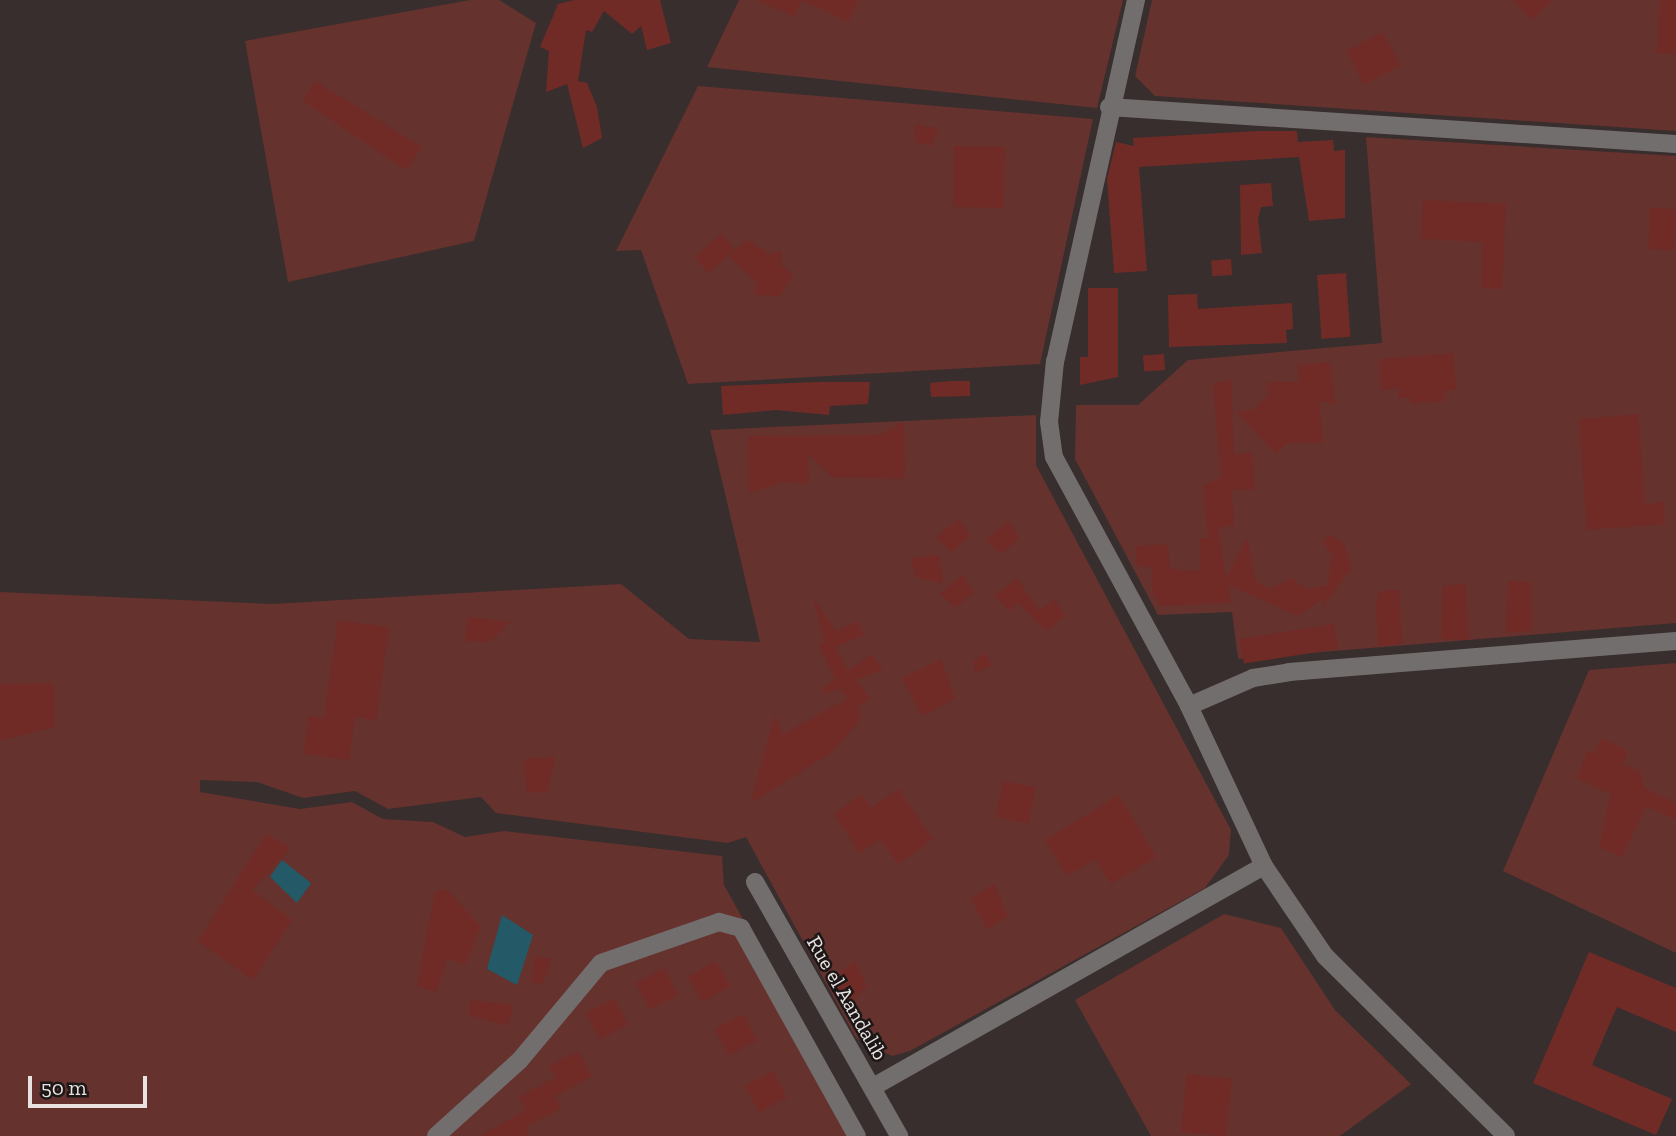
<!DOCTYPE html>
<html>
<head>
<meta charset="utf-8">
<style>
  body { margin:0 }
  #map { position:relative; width:1676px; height:1136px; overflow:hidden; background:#372e2d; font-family:"Zilla Slab",serif }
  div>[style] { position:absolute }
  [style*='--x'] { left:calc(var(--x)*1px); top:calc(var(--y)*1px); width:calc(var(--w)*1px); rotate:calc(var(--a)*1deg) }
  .green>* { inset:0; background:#65322e }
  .water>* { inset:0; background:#245967 }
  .building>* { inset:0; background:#712b27; transform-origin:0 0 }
  .minor>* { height:18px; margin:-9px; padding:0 9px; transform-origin:9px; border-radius:9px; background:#736e6e }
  span { translate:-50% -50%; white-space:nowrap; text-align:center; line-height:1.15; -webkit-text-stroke:5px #1c1717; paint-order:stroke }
  .street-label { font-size:21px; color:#e8e2e1 }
  .scale { position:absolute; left:28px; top:1076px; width:119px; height:32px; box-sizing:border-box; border:4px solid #e8e2e1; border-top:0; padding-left:9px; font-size:21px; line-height:24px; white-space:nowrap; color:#e8e2e1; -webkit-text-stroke:5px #1c1717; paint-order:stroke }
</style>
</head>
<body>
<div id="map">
  <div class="green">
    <i style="clip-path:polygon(470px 0,499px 0,536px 23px,474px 241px,288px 282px,245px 41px)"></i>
    <i style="clip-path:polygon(739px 0,1123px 0,1097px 108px,707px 67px)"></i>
    <i style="clip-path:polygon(1152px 0,1676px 0,1676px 131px,1155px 96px,1135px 76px)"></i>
    <i style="clip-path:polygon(698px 86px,1093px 119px,1040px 364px,688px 384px,641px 250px,616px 251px)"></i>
    <i style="clip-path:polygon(1366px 137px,1676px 156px,1676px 623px,1238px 659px,1232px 612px,1158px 615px,1075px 459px,1076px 405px,1138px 405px,1188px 360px,1382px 343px)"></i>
    <i style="clip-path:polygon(1036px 415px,1036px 465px,1231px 830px,1229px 855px,1205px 888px,910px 1051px,892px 1056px,856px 1038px,746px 837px,728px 843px,496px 813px,481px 797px,388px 809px,355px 791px,303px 798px,257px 782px,200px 780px,200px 792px,300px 809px,352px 802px,383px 819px,433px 822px,465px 837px,504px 831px,722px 856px,724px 885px,864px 1136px,0 1136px,0 592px,272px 604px,621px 584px,689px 639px,760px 642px,710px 430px)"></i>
    <i style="clip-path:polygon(1676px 663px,1676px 953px,1503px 871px,1589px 670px)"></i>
    <i style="clip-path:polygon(1224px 914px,1281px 928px,1335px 1010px,1411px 1084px,1340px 1136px,1151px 1136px,1075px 1000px)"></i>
  </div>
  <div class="water">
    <i style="clip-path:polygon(282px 860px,311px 883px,297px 903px,270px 877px)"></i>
    <i style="clip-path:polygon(502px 915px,533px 935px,517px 985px,487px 969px)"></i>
  </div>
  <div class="building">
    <i style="clip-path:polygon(574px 0,660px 0,671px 43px,647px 50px,641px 26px,632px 34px,604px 11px,592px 32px,586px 30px,578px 81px,587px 83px,597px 107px,602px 138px,583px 148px,567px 84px,546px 92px,549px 51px,540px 47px,558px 4px)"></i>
    <i style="clip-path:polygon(758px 0,858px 0,848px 22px,802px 0,794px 17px)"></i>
    <i style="clip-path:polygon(1513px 0,1553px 0,1532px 20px)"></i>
    <i style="clip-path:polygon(1660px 0,1676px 0,1676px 54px,1657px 53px)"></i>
    <i style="left:1383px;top:32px;width:38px;height:41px;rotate:63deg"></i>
    <i style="clip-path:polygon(315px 81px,422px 147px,406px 170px,303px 101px)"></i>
    <i style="clip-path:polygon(915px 125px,938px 128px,931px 146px,915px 142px)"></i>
    <i style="clip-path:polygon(1257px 131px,1297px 131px,1298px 142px,1333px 140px,1334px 151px,1345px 150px,1345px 218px,1309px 221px,1299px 157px,1139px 167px,1147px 271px,1114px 273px,1107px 179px,1116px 142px,1134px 146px,1133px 138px)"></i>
    <i style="left:954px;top:146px;width:51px;height:61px;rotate:1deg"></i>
    <i style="clip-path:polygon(1271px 183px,1273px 206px,1261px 207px,1258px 219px,1262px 253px,1241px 255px,1240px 185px)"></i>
    <i style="clip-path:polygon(1423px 200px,1506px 204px,1502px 289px,1481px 288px,1483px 242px,1421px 239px)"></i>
    <i style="left:1650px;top:208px;width:26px;height:41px;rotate:2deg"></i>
    <i style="left:721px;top:234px;width:21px;height:35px;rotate:49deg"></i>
    <i style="clip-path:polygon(747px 240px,770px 254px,782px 251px,781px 265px,793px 274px,780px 296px,755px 295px,756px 282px,729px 256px)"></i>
    <i style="left:1231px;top:259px;width:16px;height:20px;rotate:86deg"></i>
    <i style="left:1346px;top:273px;width:64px;height:29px;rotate:86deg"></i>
    <i style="clip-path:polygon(1088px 288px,1118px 288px,1118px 377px,1080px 385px,1080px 357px,1088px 357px)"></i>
    <i style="clip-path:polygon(1197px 294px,1198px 309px,1292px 303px,1293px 329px,1286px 330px,1287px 343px,1169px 347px,1168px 295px)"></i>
    <i style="clip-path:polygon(1453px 353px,1456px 390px,1444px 391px,1445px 401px,1410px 404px,1410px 397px,1399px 398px,1398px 388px,1381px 390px,1379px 359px)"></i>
    <i style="left:1164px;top:354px;width:16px;height:21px;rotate:86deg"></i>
    <i style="clip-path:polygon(1330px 362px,1335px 404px,1319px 401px,1323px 443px,1288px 443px,1276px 454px,1236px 412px,1252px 410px,1268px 396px,1267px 382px,1299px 382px,1298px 365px)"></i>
    <i style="clip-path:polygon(1231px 379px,1234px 454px,1252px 453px,1255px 489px,1232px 490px,1234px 526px,1218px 527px,1226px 577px,1247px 538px,1256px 581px,1269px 589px,1292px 578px,1306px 589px,1327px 586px,1332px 554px,1323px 542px,1329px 534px,1344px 544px,1352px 568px,1322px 608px,1324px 598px,1298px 616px,1228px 585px,1231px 603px,1160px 606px,1152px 591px,1152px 567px,1137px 566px,1136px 546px,1168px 544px,1170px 569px,1200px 571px,1200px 539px,1208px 538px,1203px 486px,1221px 477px,1213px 384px)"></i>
    <i style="clip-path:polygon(950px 381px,970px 381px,970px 396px,931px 397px,930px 383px)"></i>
    <i style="clip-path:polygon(816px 382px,870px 382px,868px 404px,830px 406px,829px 415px,776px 410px,723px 415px,721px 386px)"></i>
    <i style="clip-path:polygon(1638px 414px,1645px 504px,1664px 502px,1665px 524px,1587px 530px,1579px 419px)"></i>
    <i style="clip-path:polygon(904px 422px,905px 479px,832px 477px,808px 454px,809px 484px,785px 482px,749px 493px,748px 436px,879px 435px)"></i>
    <i style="clip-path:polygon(959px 519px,970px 536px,951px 552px,936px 537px)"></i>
    <i style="clip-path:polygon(1009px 521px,1019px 538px,1001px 554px,986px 539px)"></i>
    <i style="clip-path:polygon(939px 555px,943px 583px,917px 578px,910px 558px)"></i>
    <i style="clip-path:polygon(963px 575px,974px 592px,955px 608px,940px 593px)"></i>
    <i style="clip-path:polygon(1017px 578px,1039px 611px,1055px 599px,1065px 616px,1046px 631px,1018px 603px,1009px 611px,994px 596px)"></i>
    <i style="clip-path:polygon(1508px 581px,1531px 582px,1532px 631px,1506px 633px)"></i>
    <i style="clip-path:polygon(1465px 584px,1469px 640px,1441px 639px,1443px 586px)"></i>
    <i style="clip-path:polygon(1399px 590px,1402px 644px,1378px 646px,1376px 601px,1380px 591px)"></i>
    <i style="clip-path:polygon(813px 597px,836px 631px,857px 621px,864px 635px,835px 647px,848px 671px,872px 654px,883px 669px,856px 680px,870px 699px,858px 705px,861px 719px,831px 753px,751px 803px,774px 715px,783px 734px,847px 699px,840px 688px,825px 694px,822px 689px,835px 680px,819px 645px,825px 643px)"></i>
    <i style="clip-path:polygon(468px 617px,510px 622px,490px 642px,465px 641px)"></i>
    <i style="clip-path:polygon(338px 620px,389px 627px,376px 720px,355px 717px,349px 760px,304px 754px,309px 716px,324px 718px)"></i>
    <i style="left:1334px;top:624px;width:25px;height:95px;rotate:81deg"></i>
    <i style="clip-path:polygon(985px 653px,992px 665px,975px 673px,973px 661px)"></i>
    <i style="clip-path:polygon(941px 659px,955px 699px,922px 716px,902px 678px)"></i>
    <i style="clip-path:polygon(54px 683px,55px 727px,0 741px,0 684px)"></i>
    <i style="clip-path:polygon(1602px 738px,1628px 751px,1623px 764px,1639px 771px,1645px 788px,1676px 803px,1676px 820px,1646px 806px,1622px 857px,1599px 847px,1611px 794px,1577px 778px,1588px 750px,1594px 753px)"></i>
    <i style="clip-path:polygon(555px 757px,547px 793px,527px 792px,524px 759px)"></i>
    <i style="left:1003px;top:781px;width:33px;height:37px;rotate:11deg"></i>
    <i style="clip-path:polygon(898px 789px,933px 839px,898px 864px,880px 839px,860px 853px,834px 814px,862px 794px,871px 808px)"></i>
    <i style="clip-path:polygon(1119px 795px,1156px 857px,1111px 884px,1095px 859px,1067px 876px,1045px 840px)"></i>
    <i style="clip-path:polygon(266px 834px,291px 848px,252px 890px,292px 920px,253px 980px,198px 941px)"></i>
    <i style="clip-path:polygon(994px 884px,1008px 916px,987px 929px,971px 899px)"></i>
    <i style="clip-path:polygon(448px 890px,481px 927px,465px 965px,447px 959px,436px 992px,417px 986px,435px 891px)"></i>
    <i style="clip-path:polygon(1589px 952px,1676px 988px,1676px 1032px,1617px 1007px,1592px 1065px,1672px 1099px,1656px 1135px,1533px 1083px)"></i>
    <i style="clip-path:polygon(535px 956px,551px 959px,543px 984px,531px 982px)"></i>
    <i style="left:716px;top:961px;width:29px;height:32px;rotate:61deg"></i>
    <i style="clip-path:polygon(855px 961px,867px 987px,846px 1004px,830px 982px)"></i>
    <i style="left:664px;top:968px;width:30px;height:32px;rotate:62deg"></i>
    <i style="left:614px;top:998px;width:30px;height:32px;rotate:62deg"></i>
    <i style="clip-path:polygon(470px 1000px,514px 1005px,507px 1026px,469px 1015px)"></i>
    <i style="left:743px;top:1014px;width:30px;height:32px;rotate:62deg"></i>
    <i style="clip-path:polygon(578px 1051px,592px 1076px,555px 1096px,561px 1108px,525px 1127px,530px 1136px,480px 1136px,526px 1110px,519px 1097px,556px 1077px,549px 1066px)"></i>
    <i style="left:773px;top:1071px;width:30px;height:32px;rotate:62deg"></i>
    <i style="left:1187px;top:1074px;width:45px;height:58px;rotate:6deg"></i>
  </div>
  <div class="minor">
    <i style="--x:1136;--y:0;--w:370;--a:102.6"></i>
    <i style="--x:1055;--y:361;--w:61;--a:95.6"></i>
    <i style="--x:1049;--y:422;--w:35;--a:82"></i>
    <i style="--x:1054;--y:457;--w:283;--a:61.5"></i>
    <i style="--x:1189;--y:706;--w:177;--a:64.9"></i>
    <i style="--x:1264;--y:866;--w:109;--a:55.9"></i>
    <i style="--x:1325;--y:956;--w:255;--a:44.8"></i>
    <i style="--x:1109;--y:107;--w:568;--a:3.73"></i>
    <i style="--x:1189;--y:706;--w:70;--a:-23.6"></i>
    <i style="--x:1253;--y:678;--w:36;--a:-9"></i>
    <i style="--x:1289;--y:672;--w:388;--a:-4.6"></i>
    <i style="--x:755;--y:882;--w:292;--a:60.4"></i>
    <i style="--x:873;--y:1087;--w:449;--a:-29.5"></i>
    <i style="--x:436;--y:1136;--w:113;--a:-42.1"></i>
    <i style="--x:520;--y:1060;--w:126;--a:-50.1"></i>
    <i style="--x:601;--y:963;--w:125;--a:-19.2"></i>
    <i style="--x:719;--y:922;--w:23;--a:15"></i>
    <i style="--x:741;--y:928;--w:238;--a:60.9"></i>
  </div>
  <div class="street-label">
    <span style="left:847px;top:998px;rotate:60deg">Rue el Aandalib</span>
  </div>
  <div class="scale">50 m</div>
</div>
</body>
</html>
